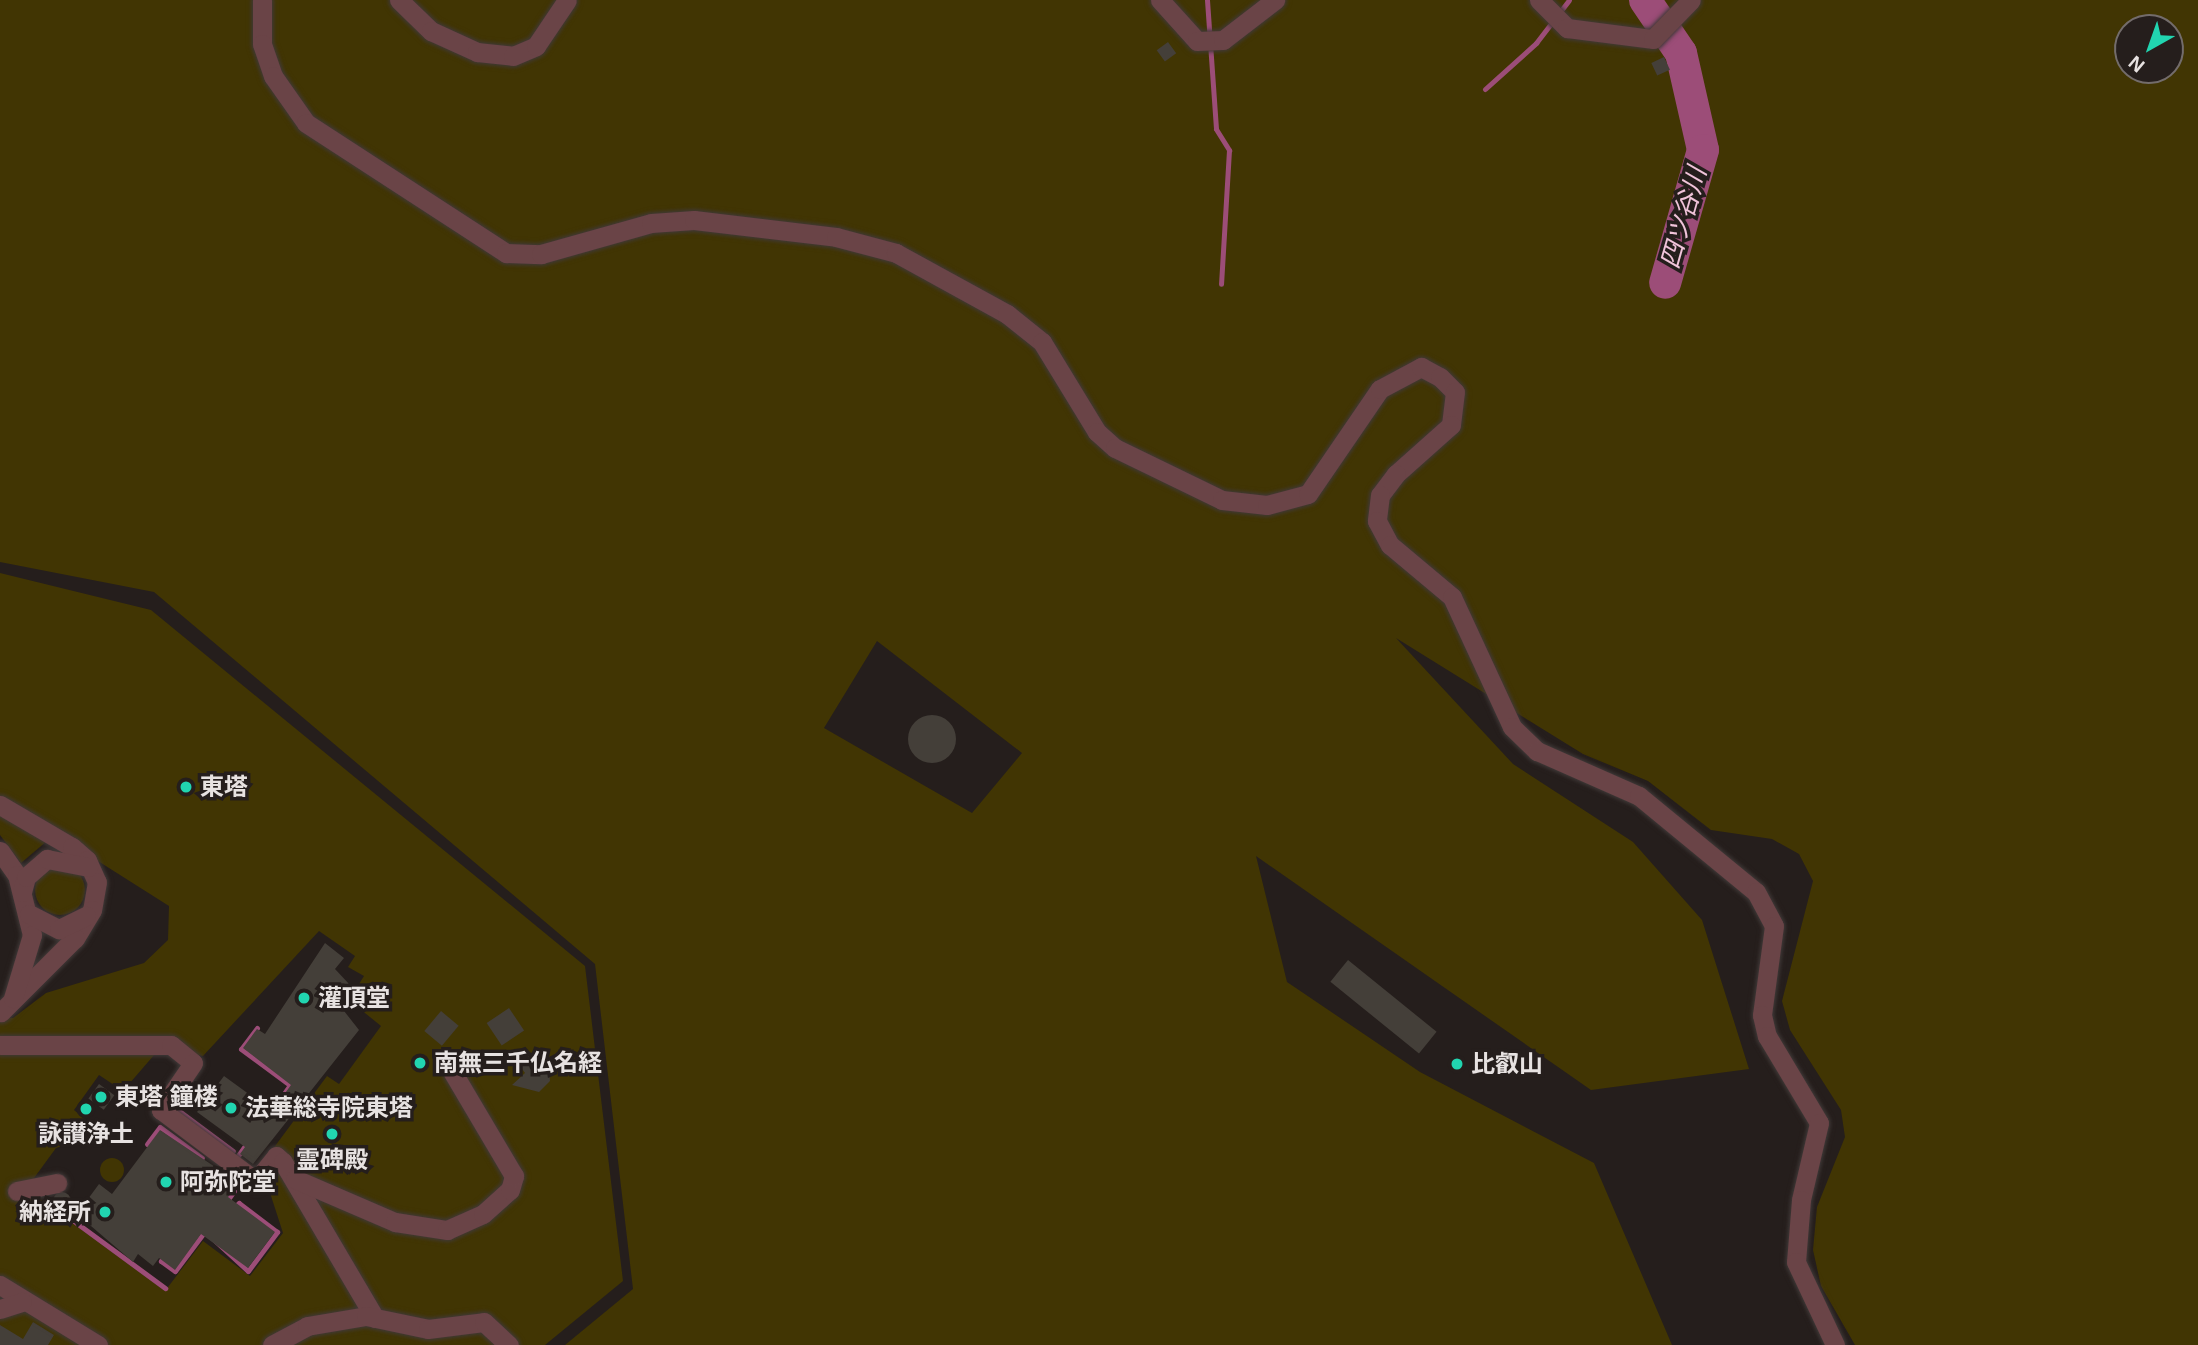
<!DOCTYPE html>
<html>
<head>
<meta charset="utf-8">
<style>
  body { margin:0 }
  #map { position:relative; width:2198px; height:1345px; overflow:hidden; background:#251e1c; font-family:Arial,"Noto Sans JP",sans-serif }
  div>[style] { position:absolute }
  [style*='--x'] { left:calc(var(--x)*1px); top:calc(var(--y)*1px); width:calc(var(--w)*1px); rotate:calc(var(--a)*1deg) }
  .green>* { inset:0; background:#413503 }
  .round { border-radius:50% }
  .stream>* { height:5px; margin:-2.5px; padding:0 2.5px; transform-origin:2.5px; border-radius:2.5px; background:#9c4d78 }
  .river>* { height:32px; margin:-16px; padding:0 16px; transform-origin:16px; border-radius:16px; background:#9c4d78 }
  .building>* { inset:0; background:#443f39; transform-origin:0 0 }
  .roads { filter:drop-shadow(0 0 2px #403938) drop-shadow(0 0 2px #403938) }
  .minor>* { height:19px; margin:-9.5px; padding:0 9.5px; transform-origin:9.5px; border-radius:9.5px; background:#6a4447 }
  .dots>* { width:19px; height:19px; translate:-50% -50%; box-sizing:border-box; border:4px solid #251e1c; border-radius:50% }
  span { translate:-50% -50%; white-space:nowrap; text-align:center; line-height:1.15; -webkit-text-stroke:7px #251e1c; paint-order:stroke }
  .poi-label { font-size:24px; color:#e7e2e1; font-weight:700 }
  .left { translate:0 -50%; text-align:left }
  .right { translate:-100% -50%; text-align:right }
  .water-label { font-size:26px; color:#f1c4da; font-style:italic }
  .north { position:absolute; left:2114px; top:14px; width:70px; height:70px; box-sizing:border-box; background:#251e1c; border:2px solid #736c6b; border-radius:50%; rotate:220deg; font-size:19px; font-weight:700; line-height:28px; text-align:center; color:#e7e2e1 }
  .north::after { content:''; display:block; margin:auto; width:24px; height:32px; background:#21d5b0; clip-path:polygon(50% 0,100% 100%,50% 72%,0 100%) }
</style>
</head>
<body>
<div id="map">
  <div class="green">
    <i style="clip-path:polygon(evenodd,0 0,2198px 0,2198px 1345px,1855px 1345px,1821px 1286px,1813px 1250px,1817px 1207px,1845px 1137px,1841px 1110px,1790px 1030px,1782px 1001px,1813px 881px,1799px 854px,1772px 839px,1711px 830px,1648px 781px,1583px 754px,1396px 638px,1513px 764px,1633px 842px,1702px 920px,1749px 1069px,1591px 1090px,1256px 856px,1287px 982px,1420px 1072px,1594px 1163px,1672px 1345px,565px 1345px,633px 1289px,595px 964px,154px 592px,0 562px,0 0,2128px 28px,2170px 28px,2170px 70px,2128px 70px,2128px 28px,0 0,877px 641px,1022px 753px,972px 813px,824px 728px,877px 641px)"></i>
    <i style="clip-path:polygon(evenodd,0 573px,151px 610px,585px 966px,623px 1281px,545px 1345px,0 1345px,0 1017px,13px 1018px,46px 993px,144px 963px,168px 940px,169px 906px,0 799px,0 573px,319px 931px,355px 956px,348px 967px,364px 976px,349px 1000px,381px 1026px,339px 1084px,327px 1076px,261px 1165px,283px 1233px,250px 1276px,203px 1241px,165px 1291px,26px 1189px,56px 1148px,71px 1143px,87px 1121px,74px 1110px,99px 1075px,123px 1091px,161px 1047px,203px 1056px,319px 931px)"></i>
    <i style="clip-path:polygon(0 809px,47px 841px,21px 863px,0 835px)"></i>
    <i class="round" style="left:35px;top:865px;width:50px;height:50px"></i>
    <i class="round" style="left:100px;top:1158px;width:24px;height:24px"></i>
  </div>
  <div class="stream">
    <i style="--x:1207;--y:0;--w:129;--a:86"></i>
    <i style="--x:1216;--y:129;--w:25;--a:58"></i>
    <i style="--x:1229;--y:150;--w:134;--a:93.4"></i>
    <i style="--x:1485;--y:89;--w:69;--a:-42"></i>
    <i style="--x:1536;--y:43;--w:54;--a:-52.5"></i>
    <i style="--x:257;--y:1028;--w:26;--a:127"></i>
    <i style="--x:241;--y:1049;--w:61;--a:36.3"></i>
    <i style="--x:290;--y:1085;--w:38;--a:125"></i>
    <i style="--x:171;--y:1105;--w:77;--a:36.6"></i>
    <i style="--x:147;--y:1144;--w:21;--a:-53"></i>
    <i style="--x:160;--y:1127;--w:52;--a:36.4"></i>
    <i style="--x:222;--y:1178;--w:43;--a:-54.5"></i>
    <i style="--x:226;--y:1202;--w:32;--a:-54"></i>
    <i style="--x:67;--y:1216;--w:122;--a:36.3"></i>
    <i style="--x:211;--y:1237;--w:50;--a:42.6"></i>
    <i style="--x:248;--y:1271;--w:49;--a:-53.4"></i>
    <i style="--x:277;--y:1232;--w:48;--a:-142.7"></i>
    <i style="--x:239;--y:1203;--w:6;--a:141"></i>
    <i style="--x:164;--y:1256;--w:6;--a:121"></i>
    <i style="--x:161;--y:1261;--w:17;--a:36"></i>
    <i style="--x:175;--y:1271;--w:50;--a:-53.1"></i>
  </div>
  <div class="river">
    <i style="--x:1645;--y:0;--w:64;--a:55.8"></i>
    <i style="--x:1681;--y:53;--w:99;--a:77.2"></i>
    <i style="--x:1703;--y:150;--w:138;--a:105.9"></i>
  </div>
  <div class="building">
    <i style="left:1168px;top:42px;width:14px;height:14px;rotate:54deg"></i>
    <i style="left:1664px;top:57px;width:14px;height:14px;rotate:65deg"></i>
    <i class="round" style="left:908px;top:715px;width:48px;height:48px"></i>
    <i style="clip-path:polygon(325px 943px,344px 958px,335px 969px,350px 985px,337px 1002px,359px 1030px,253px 1164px,240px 1154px,245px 1147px,197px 1112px,224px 1076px,272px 1111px,291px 1085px,243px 1048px,257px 1029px,265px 1034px)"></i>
    <i style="left:1348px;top:960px;width:114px;height:28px;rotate:39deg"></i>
    <i style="left:509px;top:1008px;width:27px;height:27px;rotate:56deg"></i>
    <i style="left:441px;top:1011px;width:23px;height:26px;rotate:40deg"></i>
    <i style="clip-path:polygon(522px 1053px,549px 1066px,550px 1081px,539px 1092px,512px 1085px,525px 1073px,517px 1062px)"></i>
    <i style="left:99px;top:1084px;width:19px;height:18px;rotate:36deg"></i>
    <i style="left:142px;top:1085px;width:14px;height:14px;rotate:36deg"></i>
    <i style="clip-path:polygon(160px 1130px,239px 1183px,228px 1197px,275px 1232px,248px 1268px,201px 1234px,175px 1270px,159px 1258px,153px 1266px,138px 1254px,133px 1262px,77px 1214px,99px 1184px,112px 1194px)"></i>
    <i class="round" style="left:53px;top:1192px;width:18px;height:18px"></i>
    <i style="clip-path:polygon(33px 1322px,54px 1335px,48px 1345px,0 1345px,0 1325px,23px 1339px)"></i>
  </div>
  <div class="roads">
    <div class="minor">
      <i style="--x:262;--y:0;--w:44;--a:90"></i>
      <i style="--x:262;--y:44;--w:34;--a:71"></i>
      <i style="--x:273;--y:76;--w:57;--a:54.9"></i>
      <i style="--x:306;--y:123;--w:239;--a:33"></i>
      <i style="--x:506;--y:253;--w:35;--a:2"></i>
      <i style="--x:541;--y:254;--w:114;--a:-15.7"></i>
      <i style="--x:651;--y:223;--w:43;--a:-4"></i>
      <i style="--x:694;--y:220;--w:143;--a:6.8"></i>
      <i style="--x:836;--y:237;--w:62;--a:14.9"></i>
      <i style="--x:896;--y:253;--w:127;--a:28.8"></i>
      <i style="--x:1007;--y:314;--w:45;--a:38.7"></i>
      <i style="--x:1042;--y:342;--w:105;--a:58.6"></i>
      <i style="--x:1097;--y:432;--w:24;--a:42"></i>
      <i style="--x:1115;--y:448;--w:119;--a:25.9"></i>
      <i style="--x:1222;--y:500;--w:45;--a:6.3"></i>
      <i style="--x:1267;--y:505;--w:42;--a:-15"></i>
      <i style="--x:1308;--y:494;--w:127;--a:-55.6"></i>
      <i style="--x:1380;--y:389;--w:47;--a:-28.2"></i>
      <i style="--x:1421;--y:367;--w:21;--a:28"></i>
      <i style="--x:1440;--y:377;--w:21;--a:45"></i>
      <i style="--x:1455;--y:392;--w:33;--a:97"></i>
      <i style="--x:1451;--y:425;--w:74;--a:138.3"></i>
      <i style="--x:1396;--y:474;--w:26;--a:127"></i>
      <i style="--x:1380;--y:495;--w:26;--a:97"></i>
      <i style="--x:1377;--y:521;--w:27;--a:62"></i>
      <i style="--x:1390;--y:545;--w:81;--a:40"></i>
      <i style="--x:1452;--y:597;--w:143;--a:65.2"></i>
      <i style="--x:1512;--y:727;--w:35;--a:44"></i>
      <i style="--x:1537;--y:751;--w:111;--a:23.8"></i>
      <i style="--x:1639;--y:796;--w:151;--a:39.4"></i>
      <i style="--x:1756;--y:892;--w:38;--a:62"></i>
      <i style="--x:1774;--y:926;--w:90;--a:97.7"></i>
      <i style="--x:1762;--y:1015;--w:22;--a:77"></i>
      <i style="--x:1767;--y:1036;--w:101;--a:59.1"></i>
      <i style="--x:1819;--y:1123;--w:79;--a:103.2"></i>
      <i style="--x:1801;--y:1200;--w:62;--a:94.6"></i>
      <i style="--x:1796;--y:1262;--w:92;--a:64.8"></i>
      <i style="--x:399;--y:0;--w:45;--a:44.1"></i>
      <i style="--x:431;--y:31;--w:51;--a:24.5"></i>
      <i style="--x:477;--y:52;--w:36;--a:6"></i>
      <i style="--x:513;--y:56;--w:25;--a:-23"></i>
      <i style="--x:536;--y:46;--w:55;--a:-56"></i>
      <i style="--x:1160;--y:0;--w:55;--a:47.9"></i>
      <i style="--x:1197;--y:41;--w:26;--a:-2"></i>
      <i style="--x:1223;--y:40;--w:66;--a:-37.6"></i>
      <i style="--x:1539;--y:0;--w:40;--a:45"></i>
      <i style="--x:1567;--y:28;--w:87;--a:7.3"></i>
      <i style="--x:1653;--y:39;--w:54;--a:-45.7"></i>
      <i style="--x:0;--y:805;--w:83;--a:30.3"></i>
      <i style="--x:72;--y:847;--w:20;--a:41"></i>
      <i style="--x:87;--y:860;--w:24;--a:66"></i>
      <i style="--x:97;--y:882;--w:28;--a:100"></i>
      <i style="--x:92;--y:910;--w:33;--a:121"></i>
      <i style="--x:75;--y:938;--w:105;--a:135"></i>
      <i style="--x:0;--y:851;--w:29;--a:55"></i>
      <i style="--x:17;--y:875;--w:62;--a:76"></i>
      <i style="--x:32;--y:935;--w:66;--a:106.8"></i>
      <i style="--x:22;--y:892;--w:16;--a:-75"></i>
      <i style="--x:26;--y:877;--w:28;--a:-41"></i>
      <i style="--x:47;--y:859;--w:42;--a:11"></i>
      <i style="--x:29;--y:914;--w:34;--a:27"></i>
      <i style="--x:59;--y:929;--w:30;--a:-26"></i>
      <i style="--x:0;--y:1045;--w:171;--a:0"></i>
      <i style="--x:171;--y:1045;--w:28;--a:39"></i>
      <i style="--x:193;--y:1063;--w:57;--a:124.2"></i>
      <i style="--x:161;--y:1110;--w:119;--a:36.8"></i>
      <i style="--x:256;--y:1181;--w:32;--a:-51"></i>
      <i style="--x:276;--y:1156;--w:9;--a:41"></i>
      <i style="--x:283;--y:1162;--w:181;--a:59.5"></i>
      <i style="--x:295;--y:1179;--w:109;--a:23.3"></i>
      <i style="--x:395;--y:1222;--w:53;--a:8.7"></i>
      <i style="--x:447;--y:1230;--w:39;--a:-24"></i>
      <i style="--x:483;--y:1214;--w:36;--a:-42"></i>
      <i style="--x:510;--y:1190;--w:15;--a:-74"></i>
      <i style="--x:514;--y:1176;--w:120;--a:-120.6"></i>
      <i style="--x:17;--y:1191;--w:41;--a:-11.3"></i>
      <i style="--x:0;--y:1285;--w:115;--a:31.5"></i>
      <i style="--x:0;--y:1309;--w:23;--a:-18"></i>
      <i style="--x:272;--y:1345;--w:40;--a:-28"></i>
      <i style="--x:307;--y:1326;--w:60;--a:-9.6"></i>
      <i style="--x:366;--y:1316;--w:63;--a:11.8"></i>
      <i style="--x:428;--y:1329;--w:56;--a:-7.1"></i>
      <i style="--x:484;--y:1322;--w:34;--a:43"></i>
    </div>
  </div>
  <div class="dots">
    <i style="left:186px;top:787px;background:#21d5b0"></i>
    <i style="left:304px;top:998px;background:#21d5b0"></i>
    <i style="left:420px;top:1063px;background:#21d5b0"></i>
    <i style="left:1457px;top:1064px;background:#21d5b0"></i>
    <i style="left:101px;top:1097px;background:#21d5b0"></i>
    <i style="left:231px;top:1108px;background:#21d5b0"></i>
    <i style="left:86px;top:1109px;background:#21d5b0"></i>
    <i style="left:332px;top:1134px;background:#21d5b0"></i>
    <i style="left:166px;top:1182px;background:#21d5b0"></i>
    <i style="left:105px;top:1212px;background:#21d5b0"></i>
  </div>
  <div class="poi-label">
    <span class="left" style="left:200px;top:787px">東塔</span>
    <span class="left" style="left:318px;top:998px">灌頂堂</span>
    <span class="left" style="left:434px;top:1063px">南無三千仏名経</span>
    <span class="left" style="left:1471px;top:1064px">比叡山</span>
    <span class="left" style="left:115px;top:1097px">東塔 鐘楼</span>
    <span class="left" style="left:245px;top:1108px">法華総寺院東塔</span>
    <span style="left:86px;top:1134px">詠讃浄土</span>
    <span style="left:332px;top:1160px">霊碑殿</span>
    <span class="left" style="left:180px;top:1182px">阿弥陀堂</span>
    <span class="right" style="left:91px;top:1212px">納経所</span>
  </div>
  <div class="water-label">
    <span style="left:1684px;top:218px;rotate:-74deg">四ツ谷川</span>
  </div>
  <div class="north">N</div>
</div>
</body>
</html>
